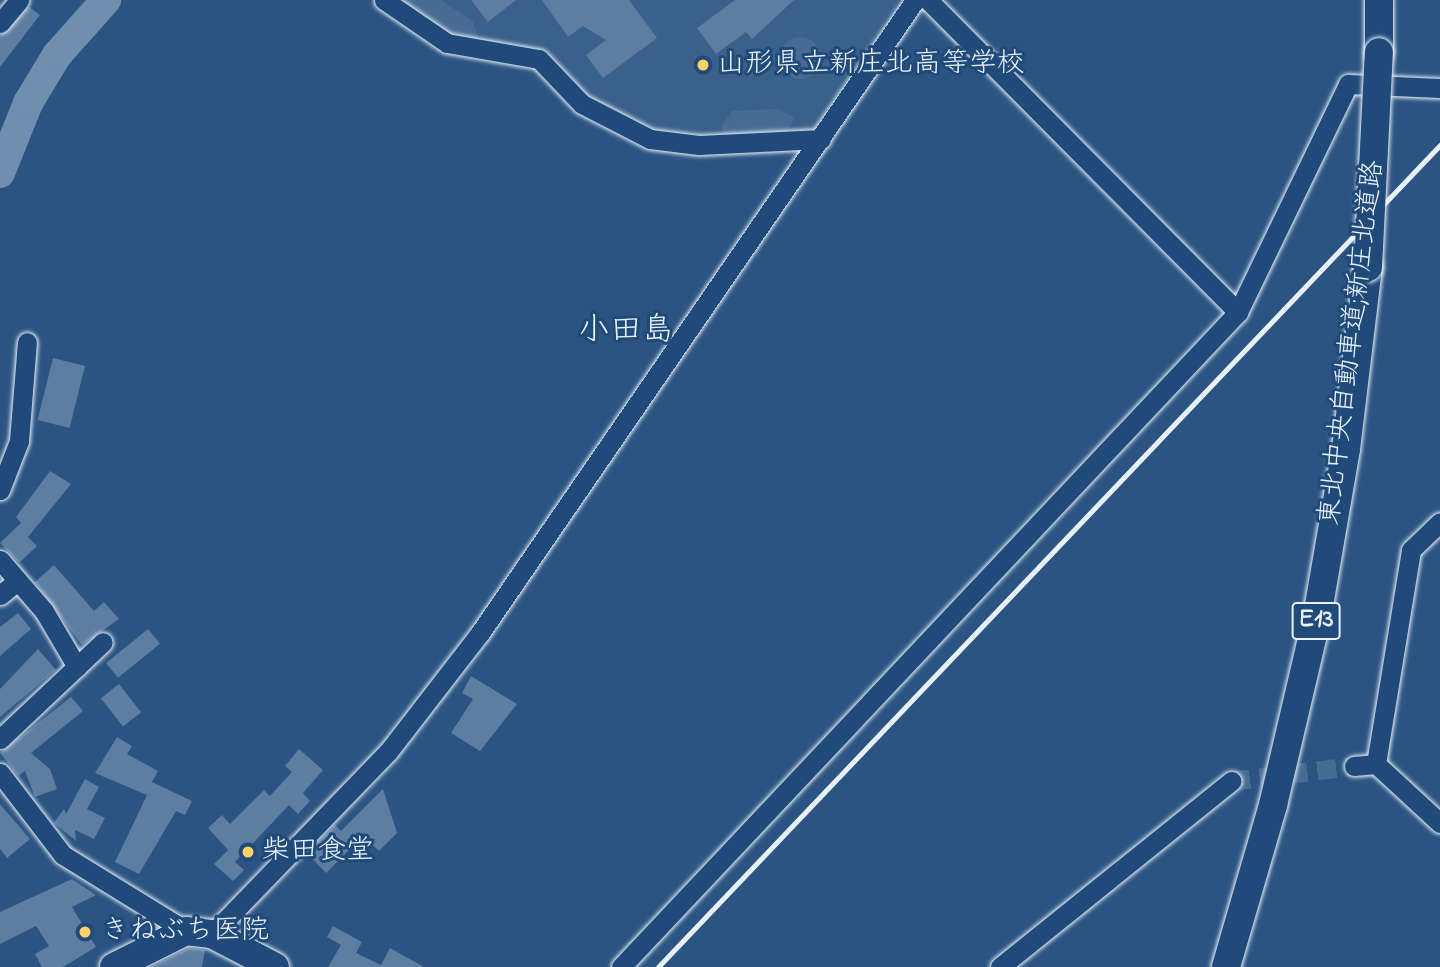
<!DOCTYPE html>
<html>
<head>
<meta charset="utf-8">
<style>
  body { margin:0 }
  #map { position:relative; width:1440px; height:967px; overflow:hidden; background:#2b5482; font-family:"Indie Flower","Klee One",sans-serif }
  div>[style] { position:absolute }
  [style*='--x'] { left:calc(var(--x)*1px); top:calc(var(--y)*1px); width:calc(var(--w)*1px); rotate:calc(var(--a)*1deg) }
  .built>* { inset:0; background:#3a608b }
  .green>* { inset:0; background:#476b93 }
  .round { border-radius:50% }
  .river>* { height:30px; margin:-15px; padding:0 15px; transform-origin:15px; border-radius:15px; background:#708ead }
  .building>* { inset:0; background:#5d7da1; transform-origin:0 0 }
  .minor-tunnel>* { height:19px; margin-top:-9.5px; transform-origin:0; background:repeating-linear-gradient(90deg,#476c94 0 19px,transparent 0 29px) }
  .roads { filter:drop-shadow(0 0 2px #e8f1f8) drop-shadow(0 0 2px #e8f1f8) }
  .minor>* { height:19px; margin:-9.5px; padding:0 9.5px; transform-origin:9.5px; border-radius:9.5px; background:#1f4a7a }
  .highway>* { height:28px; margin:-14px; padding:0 14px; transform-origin:14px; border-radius:14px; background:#1f4a7a }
  .rail>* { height:5px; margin:-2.5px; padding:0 2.5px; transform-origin:2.5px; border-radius:2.5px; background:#e8f1f8 }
  .bridges { filter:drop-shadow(0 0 2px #e8f1f8) drop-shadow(0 0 2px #e8f1f8) }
  .highway-bridge>* { height:28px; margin:-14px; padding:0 14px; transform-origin:14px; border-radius:14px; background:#1f4a7a }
  .dots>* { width:19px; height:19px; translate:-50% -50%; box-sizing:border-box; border:4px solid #1f4a7a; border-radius:50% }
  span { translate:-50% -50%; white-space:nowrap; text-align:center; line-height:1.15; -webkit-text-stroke:6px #1f4a7a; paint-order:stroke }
  .shield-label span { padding:2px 5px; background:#1f4a7a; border:2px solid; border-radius:5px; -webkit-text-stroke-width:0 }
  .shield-label { font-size:26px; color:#e8f1f8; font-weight:700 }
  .poi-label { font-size:28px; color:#e8f1f8 }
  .left { translate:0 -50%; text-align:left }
  .street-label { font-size:28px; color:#e8f1f8 }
  .quarter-label { font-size:32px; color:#e8f1f8 }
</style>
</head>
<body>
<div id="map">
  <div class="built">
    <i style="clip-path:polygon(395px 0,899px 0,810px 136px,700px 141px,618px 123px,557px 76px,475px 46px)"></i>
  </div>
  <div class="green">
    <i style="clip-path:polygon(403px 0,441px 0,473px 21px,480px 44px,449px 34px)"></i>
    <i class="round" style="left:779px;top:37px;width:42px;height:42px"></i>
    <i style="clip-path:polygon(778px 109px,794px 117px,788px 131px,725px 135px,721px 127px,732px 111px)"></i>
  </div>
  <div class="river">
    <i style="--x:0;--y:173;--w:75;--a:-68.2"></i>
    <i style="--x:28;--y:103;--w:56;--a:-58.9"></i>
    <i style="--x:57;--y:55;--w:74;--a:-48.3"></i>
  </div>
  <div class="building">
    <i style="clip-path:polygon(471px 0,516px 0,488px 22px)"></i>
    <i style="clip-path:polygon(542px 0,629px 0,657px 38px,603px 78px,586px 55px,606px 40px,583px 26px,568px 37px)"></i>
    <i style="clip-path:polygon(735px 0,794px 0,752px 39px,746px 32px,716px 54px,697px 28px)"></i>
    <i style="clip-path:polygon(29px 7px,40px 15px,0 67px,0 35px)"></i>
    <i style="left:53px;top:358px;width:33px;height:64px;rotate:14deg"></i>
    <i style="clip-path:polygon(50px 471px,71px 484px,28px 537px,37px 546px,19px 563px,0 543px,21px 523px,16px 517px)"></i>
    <i style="clip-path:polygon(54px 565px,94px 611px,104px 602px,119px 619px,82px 645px,35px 582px)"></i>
    <i style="clip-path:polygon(18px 613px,31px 629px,0 656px,0 627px)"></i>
    <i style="left:148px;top:629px;width:19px;height:54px;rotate:51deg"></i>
    <i style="clip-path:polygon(38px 649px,56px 670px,0 717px,0 689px)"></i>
    <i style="clip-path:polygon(471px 676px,517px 704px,480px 751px,451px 733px,473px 699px,462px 693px)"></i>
    <i style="left:119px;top:684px;width:36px;height:23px;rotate:52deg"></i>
    <i style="clip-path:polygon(71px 697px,83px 711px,31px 753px,50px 769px,57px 789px,35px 797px,25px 771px,18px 776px,0 753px)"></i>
    <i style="clip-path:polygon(117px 737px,132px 746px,127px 754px,158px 771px,152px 782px,192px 801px,185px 815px,176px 811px,139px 874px,115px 862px,147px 795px,95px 773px)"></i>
    <i style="clip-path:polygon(299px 749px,323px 770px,303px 793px,310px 801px,298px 814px,289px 805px,255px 841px,235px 862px,244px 870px,233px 881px,214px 864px,228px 850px,208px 828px,222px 815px,230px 824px,264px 790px,270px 796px,292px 772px,285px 766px)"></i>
    <i style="clip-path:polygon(85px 779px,99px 787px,87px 809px,105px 818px,94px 839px,75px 830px,76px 841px,54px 823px,64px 809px,66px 814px)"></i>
    <i style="clip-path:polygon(383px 789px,397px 833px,379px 851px,363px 836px,326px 873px,307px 853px,335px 825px,341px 831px)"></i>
    <i style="clip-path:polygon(0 804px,30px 839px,7px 858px,0 849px)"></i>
    <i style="clip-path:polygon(72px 879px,96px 895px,72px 907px,96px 947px,63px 967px,42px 967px,35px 954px,49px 946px,36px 926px,0 944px,0 912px)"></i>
    <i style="clip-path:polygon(333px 926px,362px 942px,356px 953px,381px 965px,390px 948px,424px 967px,328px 967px,341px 945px,327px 937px)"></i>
    <i style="clip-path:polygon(189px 948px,205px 950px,202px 967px,151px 967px)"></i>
  </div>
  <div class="minor-tunnel">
    <i style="--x:1231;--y:781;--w:124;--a:-7"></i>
  </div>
  <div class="roads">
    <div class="minor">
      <i style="--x:384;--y:0;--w:76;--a:34.3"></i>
      <i style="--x:447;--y:43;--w:93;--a:9.9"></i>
      <i style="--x:539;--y:59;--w:62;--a:46.3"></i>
      <i style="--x:582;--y:104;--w:76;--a:27.2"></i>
      <i style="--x:650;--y:139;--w:49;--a:7"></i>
      <i style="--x:699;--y:145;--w:122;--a:-2.8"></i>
      <i style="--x:928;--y:0;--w:440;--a:45.2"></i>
      <i style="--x:0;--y:23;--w:30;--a:-50"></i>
      <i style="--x:0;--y:490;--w:53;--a:-68.8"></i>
      <i style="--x:19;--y:441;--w:99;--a:-85.4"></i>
      <i style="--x:0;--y:560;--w:67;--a:49.2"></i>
      <i style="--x:44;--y:611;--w:65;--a:59.5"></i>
      <i style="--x:0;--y:595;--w:21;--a:-39"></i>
      <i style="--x:0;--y:739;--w:141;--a:-43.3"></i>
      <i style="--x:1376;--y:764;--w:217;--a:-80.7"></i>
      <i style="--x:1411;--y:550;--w:40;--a:-44"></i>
      <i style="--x:1354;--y:766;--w:22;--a:-5"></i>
      <i style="--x:1376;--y:764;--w:87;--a:42.7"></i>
      <i style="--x:0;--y:773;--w:103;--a:52.5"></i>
      <i style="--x:63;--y:855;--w:145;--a:31.7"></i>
      <i style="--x:212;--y:934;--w:253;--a:-46"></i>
      <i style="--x:388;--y:752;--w:150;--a:-52.3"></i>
      <i style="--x:480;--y:633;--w:768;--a:-55.5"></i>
      <i style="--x:621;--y:967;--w:900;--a:-46.71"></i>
      <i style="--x:1238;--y:312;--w:253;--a:-64.2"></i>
      <i style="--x:1348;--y:84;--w:92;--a:2.5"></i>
      <i style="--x:1000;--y:967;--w:297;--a:-38.8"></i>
    </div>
    <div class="highway">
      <i style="--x:1379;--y:0;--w:52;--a:90"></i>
      <i style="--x:114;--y:967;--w:80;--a:-26.6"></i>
      <i style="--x:186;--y:931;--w:26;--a:7"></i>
      <i style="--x:212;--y:934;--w:71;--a:27.6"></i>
      <i style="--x:1226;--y:967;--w:169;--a:-73.8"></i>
      <i style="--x:1273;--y:805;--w:193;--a:-76.8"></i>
      <i style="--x:1317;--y:617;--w:170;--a:-80.2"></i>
      <i style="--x:1346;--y:449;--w:183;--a:-83.1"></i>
    </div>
  </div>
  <div class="rail">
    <i style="--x:658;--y:967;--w:1135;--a:-46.43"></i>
  </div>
  <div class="bridges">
    <div class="highway-bridge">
      <i style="--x:1368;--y:267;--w:215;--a:-87.1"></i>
    </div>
  </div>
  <div class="dots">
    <i style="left:703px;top:65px;background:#ffd166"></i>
    <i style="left:248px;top:852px;background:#ffd166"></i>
    <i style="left:85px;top:932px;background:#ffd166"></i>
  </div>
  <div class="shield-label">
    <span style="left:1316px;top:621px">E13</span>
  </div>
  <div class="poi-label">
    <span class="left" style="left:717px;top:65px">山形県立新庄北高等学校</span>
    <span class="left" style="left:262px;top:852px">柴田食堂</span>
    <span class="left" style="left:101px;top:932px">きねぶち医院</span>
  </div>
  <div class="street-label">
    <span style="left:1353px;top:343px;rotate:-83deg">東北中央自動車道;新庄北道路</span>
  </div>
  <div class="quarter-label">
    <span style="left:626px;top:332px">小田島</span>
  </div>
</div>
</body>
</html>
